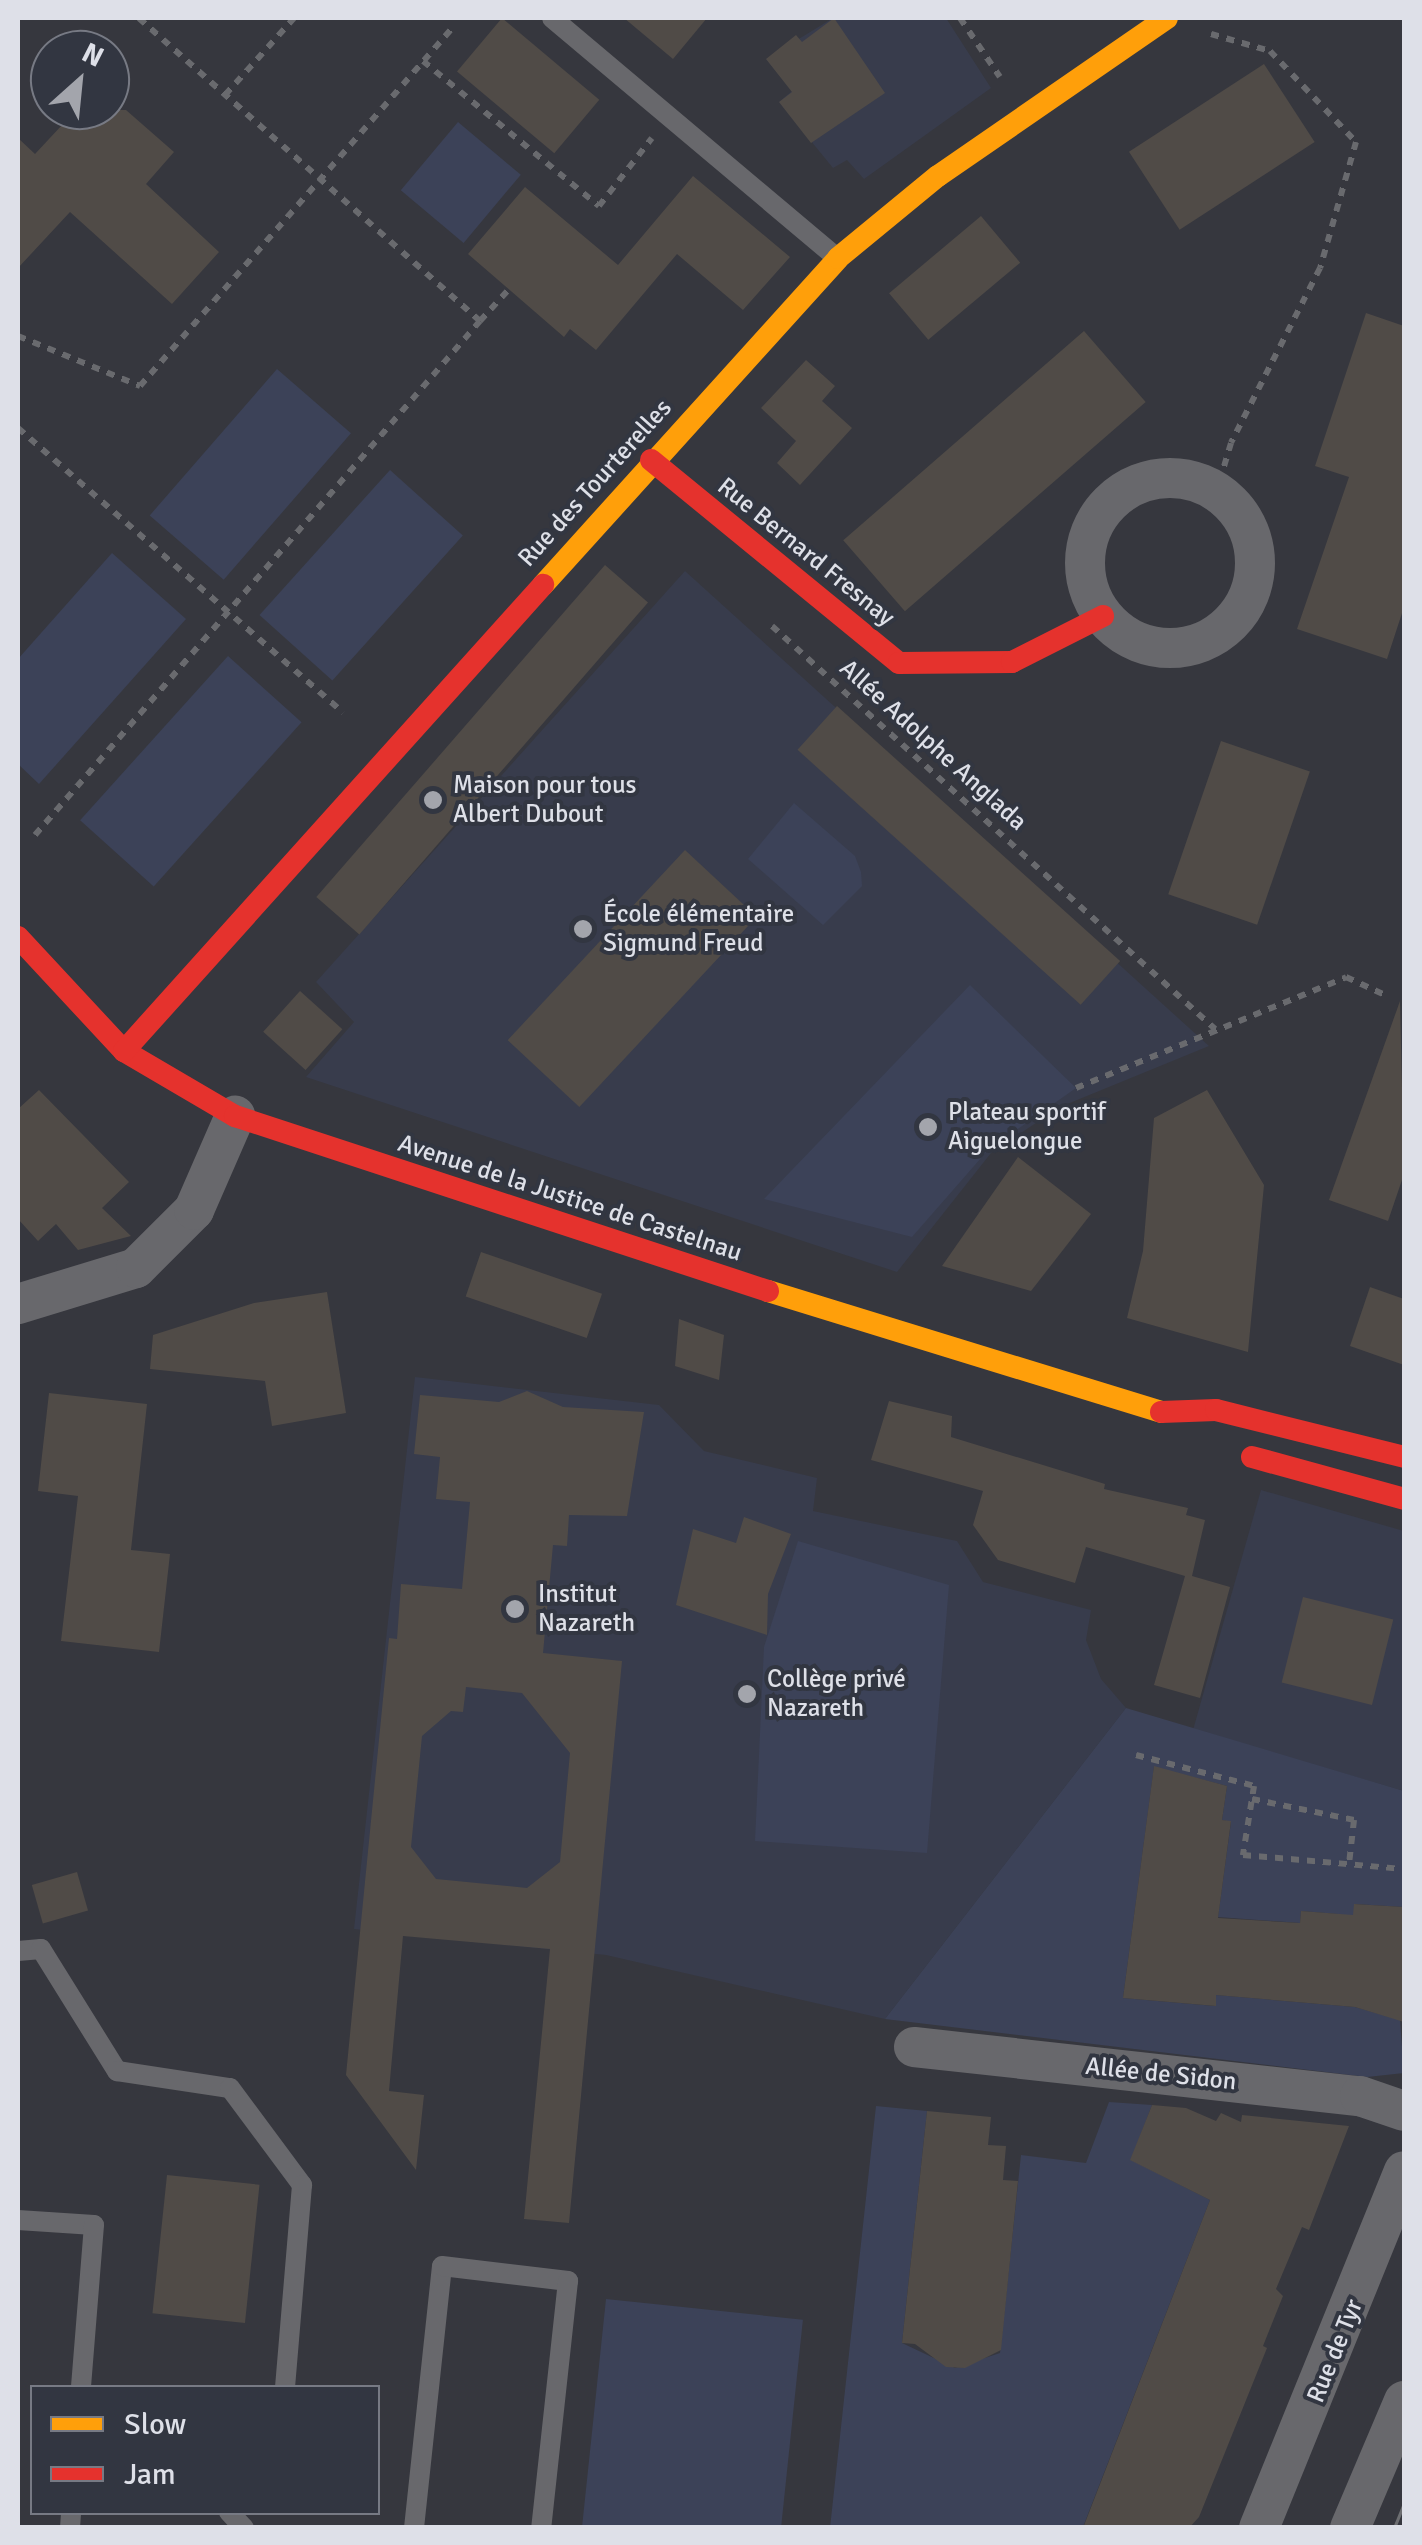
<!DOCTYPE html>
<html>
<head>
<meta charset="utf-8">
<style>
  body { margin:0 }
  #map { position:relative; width:1422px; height:2545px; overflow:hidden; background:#36373e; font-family:Signika,sans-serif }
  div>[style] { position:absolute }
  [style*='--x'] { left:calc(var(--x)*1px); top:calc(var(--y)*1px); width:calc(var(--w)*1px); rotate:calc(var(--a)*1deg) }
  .built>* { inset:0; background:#383c4c }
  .green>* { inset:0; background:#3c4258; transform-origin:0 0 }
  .building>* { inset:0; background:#504b47; transform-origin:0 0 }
  .path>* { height:6px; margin-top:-3px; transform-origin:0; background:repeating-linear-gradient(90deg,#696a6e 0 8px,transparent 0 16px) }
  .lane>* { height:20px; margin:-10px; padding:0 10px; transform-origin:10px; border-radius:10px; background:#68686c }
  .street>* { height:40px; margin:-20px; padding:0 20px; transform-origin:20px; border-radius:20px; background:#68686c }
  .street>.ring { margin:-20px; padding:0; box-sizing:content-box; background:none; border:40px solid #68686c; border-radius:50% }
  .slow>* { height:22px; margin:-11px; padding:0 11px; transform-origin:11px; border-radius:11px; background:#ff9f0a }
  .jam>* { height:22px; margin:-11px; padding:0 11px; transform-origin:11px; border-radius:11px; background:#e5322d }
  .tram>* { height:2.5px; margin:-1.25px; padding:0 1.25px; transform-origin:1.25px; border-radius:1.25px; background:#6d6e71 }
  .dots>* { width:28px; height:28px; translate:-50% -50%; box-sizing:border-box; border:5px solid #323641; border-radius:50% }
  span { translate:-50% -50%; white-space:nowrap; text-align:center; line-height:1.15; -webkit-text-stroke:8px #323641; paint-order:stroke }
  .street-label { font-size:25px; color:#dee0e8 }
  .poi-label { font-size:25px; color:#dee0e8 }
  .left { translate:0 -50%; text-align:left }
  .frame { position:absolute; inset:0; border:20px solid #dee0e8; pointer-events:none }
  .legend { position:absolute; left:30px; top:2385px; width:350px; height:130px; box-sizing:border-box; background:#323641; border:2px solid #777a84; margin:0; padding:12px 18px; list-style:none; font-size:30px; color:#dee0e8 }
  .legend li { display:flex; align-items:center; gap:20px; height:50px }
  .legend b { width:50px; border:2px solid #777a84 }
  .north { position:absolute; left:30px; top:30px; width:100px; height:100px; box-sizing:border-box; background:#323641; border:2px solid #777a84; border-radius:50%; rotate:27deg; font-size:28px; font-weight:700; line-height:40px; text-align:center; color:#dee0e8 }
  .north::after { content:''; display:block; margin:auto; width:35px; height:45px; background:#a3a5ac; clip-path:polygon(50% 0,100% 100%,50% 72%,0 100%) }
</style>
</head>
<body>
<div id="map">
  <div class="built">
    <i style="clip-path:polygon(833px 18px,946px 18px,991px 88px,864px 179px,847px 160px,833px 168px,779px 102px,792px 91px,766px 59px)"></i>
    <i style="clip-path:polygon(685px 571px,1209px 1046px,1060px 1107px,991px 1153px,897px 1272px,306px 1077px,354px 1022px,316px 982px)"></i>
    <i style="clip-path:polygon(415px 1377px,659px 1405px,704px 1451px,817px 1478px,813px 1511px,957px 1541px,983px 1582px,1091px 1610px,1086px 1640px,1101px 1679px,1126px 1708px,885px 2019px,606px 1955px,354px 1929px)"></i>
    <i style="clip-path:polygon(1261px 1490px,1404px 1531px,1404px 1791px,1193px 1730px)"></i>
  </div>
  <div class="green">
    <i style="left:458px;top:122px;width:82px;height:89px;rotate:40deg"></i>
    <i style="left:277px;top:369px;width:98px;height:194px;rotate:41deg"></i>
    <i style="left:390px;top:470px;width:98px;height:195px;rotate:42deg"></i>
    <i style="clip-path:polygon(112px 553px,186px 619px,39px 784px,18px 764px,18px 659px)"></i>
    <i style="left:228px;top:656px;width:99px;height:221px;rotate:42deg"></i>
    <i style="clip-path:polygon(794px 803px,855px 856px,861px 872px,862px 886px,823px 925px,748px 859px)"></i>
    <i style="clip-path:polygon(970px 985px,1076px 1088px,988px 1150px,912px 1237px,764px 1199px)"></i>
    <i style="clip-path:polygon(798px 1541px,949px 1585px,927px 1853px,755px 1841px,764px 1647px)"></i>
    <i style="clip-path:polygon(1126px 1708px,1404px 1791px,1404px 1907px,1355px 1904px,1353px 1928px,1338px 1914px,1301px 1911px,1300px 1923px,1218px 1917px,1231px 1822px,1222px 1820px,1227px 1786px,1154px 1767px,1123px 1998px,1215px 2006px,1216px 1995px,1355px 2007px,1400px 2020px,1404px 2073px,1367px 2077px,885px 2019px)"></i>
    <i style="clip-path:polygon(1109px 2102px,1152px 2105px,1131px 2160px,1210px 2200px,1083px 2527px,830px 2528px,876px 2106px,927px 2111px,902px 2343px,955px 2368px,1000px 2353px,1021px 2155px,1086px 2163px)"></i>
    <i style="left:606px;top:2299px;width:198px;height:229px;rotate:6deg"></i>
  </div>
  <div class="building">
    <i style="left:502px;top:18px;width:127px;height:70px;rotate:40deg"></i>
    <i style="clip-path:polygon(624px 18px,707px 18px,673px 59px)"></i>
    <i style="clip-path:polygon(834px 18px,885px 93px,811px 143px,779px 102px,792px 92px,766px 59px,796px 35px,802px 42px)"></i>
    <i style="left:1264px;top:64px;width:93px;height:161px;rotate:57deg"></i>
    <i style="clip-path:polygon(76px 110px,126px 110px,174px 152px,146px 184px,219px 252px,172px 304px,70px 212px,18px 268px,18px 138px,35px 154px)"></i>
    <i style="clip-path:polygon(693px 176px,790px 257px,743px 310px,677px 254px,596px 350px,570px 329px,564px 337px,468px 254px,525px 187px,618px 265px)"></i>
    <i style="left:981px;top:216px;width:61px;height:120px;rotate:50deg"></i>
    <i style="clip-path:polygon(1366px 313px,1404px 326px,1404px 607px,1387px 659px,1297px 629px,1349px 477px,1315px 466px)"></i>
    <i style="left:1084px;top:331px;width:94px;height:319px;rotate:49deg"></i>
    <i style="clip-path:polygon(806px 360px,835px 386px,822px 401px,852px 428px,800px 485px,777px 463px,796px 441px,761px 408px)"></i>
    <i style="left:605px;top:565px;width:57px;height:440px;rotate:41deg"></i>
    <i style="left:837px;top:706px;width:381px;height:59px;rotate:42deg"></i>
    <i style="left:1221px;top:741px;width:94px;height:162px;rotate:19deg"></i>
    <i style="left:685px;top:850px;width:98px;height:260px;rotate:43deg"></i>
    <i style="left:300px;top:991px;width:57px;height:55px;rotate:42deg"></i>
    <i style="clip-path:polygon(1400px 1001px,1404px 1174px,1388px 1221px,1329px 1200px)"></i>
    <i style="clip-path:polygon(39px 1090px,129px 1182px,102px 1208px,131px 1236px,78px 1250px,56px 1224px,38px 1241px,18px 1219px,18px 1109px)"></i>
    <i style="clip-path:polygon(1207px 1090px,1264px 1185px,1248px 1352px,1127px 1318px,1143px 1251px,1154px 1118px)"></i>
    <i style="clip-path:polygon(1018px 1157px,1091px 1214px,1031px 1291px,942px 1266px)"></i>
    <i style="left:481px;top:1252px;width:128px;height:47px;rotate:19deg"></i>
    <i style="clip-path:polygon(1370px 1287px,1404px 1299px,1404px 1365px,1350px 1346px)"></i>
    <i style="clip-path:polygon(327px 1292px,346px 1413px,272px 1426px,265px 1381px,150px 1369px,153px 1335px,254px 1303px)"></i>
    <i style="clip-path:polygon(679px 1319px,724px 1335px,719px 1380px,675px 1366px)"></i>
    <i style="clip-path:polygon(evenodd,527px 1391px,563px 1407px,644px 1412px,627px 1516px,569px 1515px,567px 1546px,553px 1545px,543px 1653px,622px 1661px,569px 2223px,524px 2219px,550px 1949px,403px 1936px,389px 2091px,424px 2095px,416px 2170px,346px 2075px,389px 1638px,397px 1639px,401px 1584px,462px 1589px,470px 1502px,436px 1499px,440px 1457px,414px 1454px,420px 1395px,499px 1402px,527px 1391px,466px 1687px,522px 1693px,570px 1753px,560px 1862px,527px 1888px,436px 1879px,411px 1847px,422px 1736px,451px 1711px,463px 1712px,466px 1687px)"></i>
    <i style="clip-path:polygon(49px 1393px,147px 1404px,131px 1550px,170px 1554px,159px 1652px,61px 1641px,78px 1496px,38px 1491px)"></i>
    <i style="clip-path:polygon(889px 1401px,952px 1416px,951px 1437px,1105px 1484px,1104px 1489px,1188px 1508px,1186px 1515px,1205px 1520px,1192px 1576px,1230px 1587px,1200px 1698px,1154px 1685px,1185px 1576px,1086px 1547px,1075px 1583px,998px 1560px,973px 1525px,983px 1491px,871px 1460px)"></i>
    <i style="clip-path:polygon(744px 1517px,791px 1534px,768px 1594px,767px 1635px,676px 1605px,693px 1529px,736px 1543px)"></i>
    <i style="left:1303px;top:1597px;width:93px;height:88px;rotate:14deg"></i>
    <i style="clip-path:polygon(1154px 1766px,1227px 1786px,1222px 1820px,1231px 1821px,1218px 1918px,1300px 1923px,1301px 1911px,1353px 1915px,1354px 1904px,1404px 1907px,1404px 2022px,1355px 2007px,1216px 1995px,1216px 2006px,1123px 1998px)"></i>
    <i style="left:77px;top:1872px;width:40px;height:47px;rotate:74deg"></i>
    <i style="clip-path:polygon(1152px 2105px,1186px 2108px,1216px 2121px,1221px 2113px,1241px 2122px,1242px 2115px,1349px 2126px,1309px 2230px,1302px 2227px,1276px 2289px,1283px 2296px,1263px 2346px,1267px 2348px,1199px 2517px,1189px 2528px,1083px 2528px,1210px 2200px,1130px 2160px)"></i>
    <i style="clip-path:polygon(927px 2111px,991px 2117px,988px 2145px,1006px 2146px,1003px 2180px,1018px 2181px,1001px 2350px,965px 2368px,946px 2367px,915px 2344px,902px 2343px)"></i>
    <i style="left:167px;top:2175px;width:93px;height:139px;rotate:6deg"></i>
  </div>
  <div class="path">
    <i style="--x:960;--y:18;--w:71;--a:55.9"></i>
    <i style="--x:1211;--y:34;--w:61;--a:16.1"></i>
    <i style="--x:1270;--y:51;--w:125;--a:46.6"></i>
    <i style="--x:1356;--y:142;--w:131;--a:105.9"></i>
    <i style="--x:1320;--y:268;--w:196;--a:117"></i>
    <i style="--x:1231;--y:443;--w:49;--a:106.6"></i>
    <i style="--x:423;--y:61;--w:228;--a:39.5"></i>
    <i style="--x:599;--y:206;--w:86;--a:-52.1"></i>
    <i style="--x:225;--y:95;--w:103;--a:-48.1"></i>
    <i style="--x:480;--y:321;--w:43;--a:-47.8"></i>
    <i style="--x:18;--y:336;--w:132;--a:22.3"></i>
    <i style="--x:140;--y:386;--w:478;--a:-48.9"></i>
    <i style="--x:18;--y:428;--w:432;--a:41.2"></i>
    <i style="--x:772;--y:626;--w:599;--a:42.29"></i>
    <i style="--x:35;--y:835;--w:680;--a:-49.12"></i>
    <i style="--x:480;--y:321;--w:456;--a:-138.4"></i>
    <i style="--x:1076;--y:1088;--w:292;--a:-22.3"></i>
    <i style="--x:1346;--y:977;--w:43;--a:24.8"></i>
    <i style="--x:1136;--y:1755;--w:122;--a:14.7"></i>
    <i style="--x:1254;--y:1786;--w:70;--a:99.1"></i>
    <i style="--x:1243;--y:1855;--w:162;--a:5"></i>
    <i style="--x:1252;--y:1799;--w:104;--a:11.6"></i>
    <i style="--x:1354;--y:1820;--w:44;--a:96.5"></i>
  </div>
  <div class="lane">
    <i style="--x:552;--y:18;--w:371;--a:40.1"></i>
    <i style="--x:18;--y:1951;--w:23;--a:-5"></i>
    <i style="--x:41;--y:1949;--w:144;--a:58.1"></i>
    <i style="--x:117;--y:2071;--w:114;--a:8.6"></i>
    <i style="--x:230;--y:2088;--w:121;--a:53.4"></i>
    <i style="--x:302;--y:2185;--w:204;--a:94.8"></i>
    <i style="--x:18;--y:2220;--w:76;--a:3.8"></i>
    <i style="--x:94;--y:2225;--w:164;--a:94.6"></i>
    <i style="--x:229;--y:2512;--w:22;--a:47"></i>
    <i style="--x:70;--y:2528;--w:16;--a:-86"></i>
    <i style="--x:414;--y:2528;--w:263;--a:-83.9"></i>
    <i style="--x:442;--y:2266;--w:127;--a:6.8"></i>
    <i style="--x:568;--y:2281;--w:248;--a:96.2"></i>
  </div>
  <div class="street">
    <i class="ring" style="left:1085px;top:478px;width:130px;height:130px"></i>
    <i style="--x:18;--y:1304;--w:123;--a:-17"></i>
    <i style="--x:136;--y:1268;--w:82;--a:-45"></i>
    <i style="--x:194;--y:1210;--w:103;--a:-66.4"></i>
    <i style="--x:914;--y:2047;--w:449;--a:6.3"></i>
    <i style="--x:1360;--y:2096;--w:46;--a:18.8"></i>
    <i style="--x:1259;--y:2528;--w:385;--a:-67.9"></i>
    <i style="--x:1350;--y:2528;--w:138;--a:-67"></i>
  </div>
  <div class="slow">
    <i style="--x:543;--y:585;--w:440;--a:-47.9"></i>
    <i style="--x:838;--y:258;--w:129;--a:-39.4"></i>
    <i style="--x:938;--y:176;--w:278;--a:-34.6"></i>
    <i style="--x:768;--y:1291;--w:411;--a:17.1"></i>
  </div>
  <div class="jam">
    <i style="--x:651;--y:460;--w:320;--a:39.3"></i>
    <i style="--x:899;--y:663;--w:113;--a:-0.5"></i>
    <i style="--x:1012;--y:662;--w:102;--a:-26.8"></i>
    <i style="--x:18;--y:937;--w:156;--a:47.1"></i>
    <i style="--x:124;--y:1051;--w:129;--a:30.4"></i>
    <i style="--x:235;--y:1116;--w:561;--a:18.18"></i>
    <i style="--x:124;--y:1051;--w:627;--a:-48.04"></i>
    <i style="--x:1161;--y:1412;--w:55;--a:-2.1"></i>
    <i style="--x:1216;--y:1410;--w:194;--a:14"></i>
    <i style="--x:1252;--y:1457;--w:158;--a:15.4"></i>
  </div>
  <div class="tram">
    <i style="--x:1394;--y:2528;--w:27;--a:-68"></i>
  </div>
  <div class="dots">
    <i style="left:433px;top:800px;background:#a3a5ac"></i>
    <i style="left:583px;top:929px;background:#a3a5ac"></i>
    <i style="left:928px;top:1127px;background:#a3a5ac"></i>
    <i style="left:515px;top:1609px;background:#a3a5ac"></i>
    <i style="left:747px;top:1694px;background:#a3a5ac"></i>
  </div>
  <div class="street-label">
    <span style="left:595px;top:483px;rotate:-48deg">Rue des Tourterelles</span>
    <span style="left:806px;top:552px;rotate:39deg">Rue Bernard Fresnay</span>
    <span style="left:933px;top:745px;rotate:42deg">Allée Adolphe Anglada</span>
    <span style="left:570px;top:1198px;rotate:18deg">Avenue de la Justice de Castelnau</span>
    <span style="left:1161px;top:2074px;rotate:6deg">Allée de Sidon</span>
    <span style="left:1335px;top:2351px;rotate:-68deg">Rue de Tyr</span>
  </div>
  <div class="poi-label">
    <span class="left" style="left:453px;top:800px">Maison pour tous<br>Albert Dubout</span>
    <span class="left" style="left:603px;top:929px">École élémentaire<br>Sigmund Freud</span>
    <span class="left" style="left:948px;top:1127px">Plateau sportif<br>Aiguelongue</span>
    <span class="left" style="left:538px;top:1609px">Institut<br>Nazareth</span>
    <span class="left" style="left:767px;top:1694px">Collège privé<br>Nazareth</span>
  </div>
  <div class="frame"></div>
  <ul class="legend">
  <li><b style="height:12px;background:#ff9f0a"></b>Slow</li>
  <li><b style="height:12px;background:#e5322d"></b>Jam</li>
  </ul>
  <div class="north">N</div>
</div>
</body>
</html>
